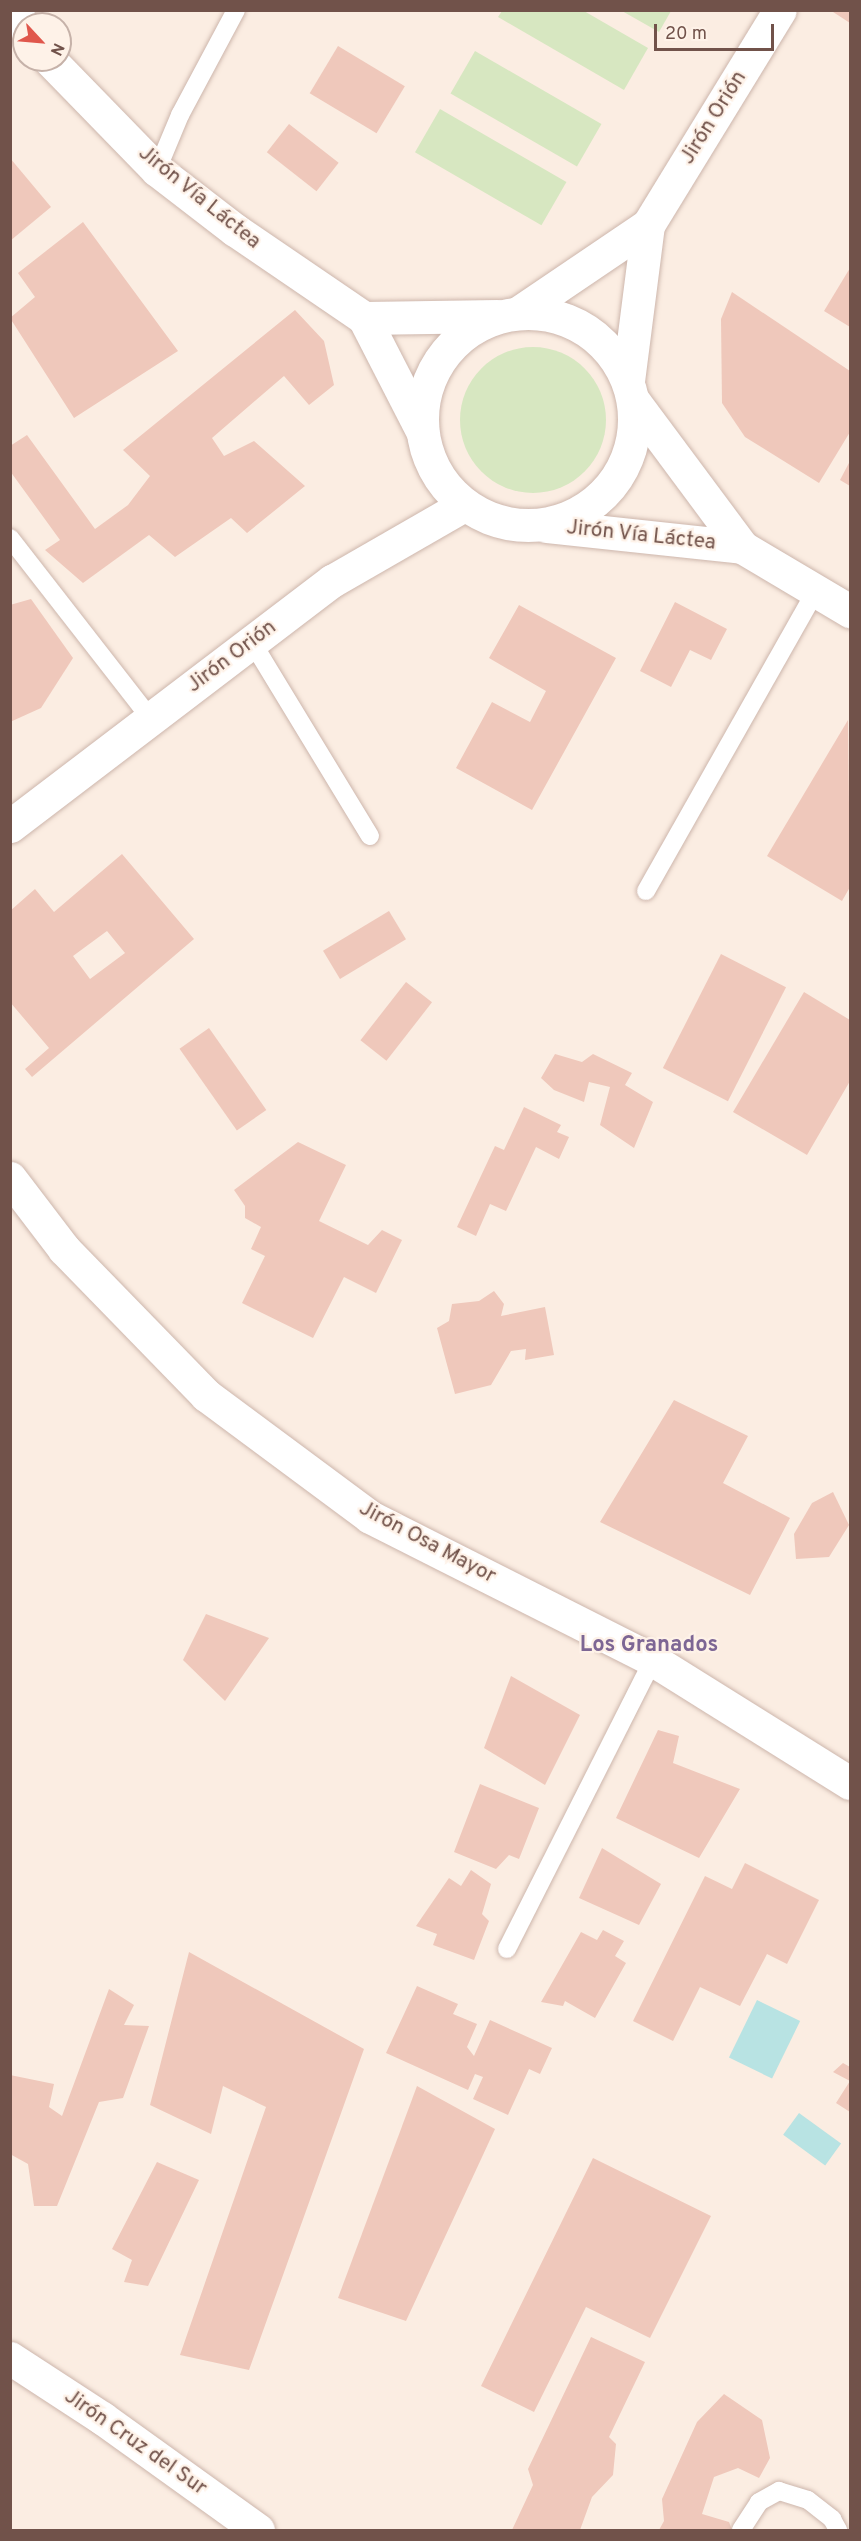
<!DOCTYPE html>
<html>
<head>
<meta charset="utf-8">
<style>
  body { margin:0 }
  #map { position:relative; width:861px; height:2541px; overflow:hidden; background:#fbede2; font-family:Overpass,sans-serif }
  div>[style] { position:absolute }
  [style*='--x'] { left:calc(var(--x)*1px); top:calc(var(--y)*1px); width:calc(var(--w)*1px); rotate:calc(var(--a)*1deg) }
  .green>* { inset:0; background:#d7e7c1; transform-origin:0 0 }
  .round { border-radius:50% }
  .water>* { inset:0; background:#b8e3e3; transform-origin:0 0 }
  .building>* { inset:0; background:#efc8bb; transform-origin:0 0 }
  .roads { filter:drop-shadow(0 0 2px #cdb6ac) drop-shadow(0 0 2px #cdb6ac) }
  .lane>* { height:18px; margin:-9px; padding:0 9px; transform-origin:9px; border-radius:9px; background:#fff }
  .street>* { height:33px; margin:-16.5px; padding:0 16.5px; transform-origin:16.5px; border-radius:16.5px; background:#fff }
  .street>.ring { margin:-16.5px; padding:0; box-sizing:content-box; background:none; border:33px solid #fff; border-radius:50% }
  span { translate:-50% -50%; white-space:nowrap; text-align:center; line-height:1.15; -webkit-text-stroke:4.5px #fef2e8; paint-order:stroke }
  .street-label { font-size:21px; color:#71524a }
  .neighbourhood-label { font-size:22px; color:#7d6694; font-weight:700 }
  .frame { position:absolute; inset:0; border:12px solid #71524a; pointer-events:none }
  .north { position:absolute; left:12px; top:12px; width:60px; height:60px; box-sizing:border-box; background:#fef2e8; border:2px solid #c6b2a9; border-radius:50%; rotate:116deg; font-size:16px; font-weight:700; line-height:24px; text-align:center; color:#71524a }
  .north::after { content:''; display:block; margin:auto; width:21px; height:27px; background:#e0574c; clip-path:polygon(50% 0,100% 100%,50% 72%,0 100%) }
  .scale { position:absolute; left:654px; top:24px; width:120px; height:27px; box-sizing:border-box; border:3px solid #71524a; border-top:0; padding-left:8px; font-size:18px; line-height:21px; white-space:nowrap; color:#71524a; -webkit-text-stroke:4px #fef2e8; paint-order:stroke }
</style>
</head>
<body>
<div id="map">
  <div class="green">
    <i style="clip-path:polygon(502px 11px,584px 11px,648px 48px,624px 90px,498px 17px)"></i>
    <i style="clip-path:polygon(622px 11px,671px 11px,659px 32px)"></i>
    <i style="left:475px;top:51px;width:146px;height:49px;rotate:30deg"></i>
    <i style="left:440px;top:109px;width:146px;height:50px;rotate:30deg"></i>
    <i class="round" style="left:460px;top:347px;width:146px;height:146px"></i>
  </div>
  <div class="water">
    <i style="left:757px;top:2000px;width:48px;height:64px;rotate:26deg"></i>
    <i style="left:799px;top:2113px;width:52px;height:27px;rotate:36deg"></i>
  </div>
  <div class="building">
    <i style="clip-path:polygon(830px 10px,850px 10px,850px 23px)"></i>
    <i style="left:338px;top:46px;width:78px;height:55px;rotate:31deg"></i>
    <i style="left:289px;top:124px;width:63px;height:36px;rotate:38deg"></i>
    <i style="clip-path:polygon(10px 158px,51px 207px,10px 241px)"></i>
    <i style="clip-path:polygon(83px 222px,178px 351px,74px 418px,10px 318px,35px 297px,18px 273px)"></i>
    <i style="clip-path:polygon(850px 268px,850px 327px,824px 311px)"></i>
    <i style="clip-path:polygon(732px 292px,850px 371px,850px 432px,819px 483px,745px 437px,722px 403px,721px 319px)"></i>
    <i style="clip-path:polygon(295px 310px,324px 341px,334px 385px,309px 405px,284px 376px,212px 438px,224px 456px,254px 441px,305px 486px,247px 533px,231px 518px,175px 557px,149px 535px,83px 583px,45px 550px,60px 540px,10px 471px,10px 446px,27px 435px,95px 529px,128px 505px,150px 476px,123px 450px)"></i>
    <i style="clip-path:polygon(850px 461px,850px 486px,840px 480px)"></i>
    <i style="clip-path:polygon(31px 599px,73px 658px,41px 708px,10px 722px,10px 605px)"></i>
    <i style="clip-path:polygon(675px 602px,727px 629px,711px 660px,690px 650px,671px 687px,640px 671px)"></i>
    <i style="clip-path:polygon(519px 605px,616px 658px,532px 810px,456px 768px,492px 702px,530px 722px,546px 691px,489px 658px)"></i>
    <i style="clip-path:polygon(848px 720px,850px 887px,842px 901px,767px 856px)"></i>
    <i style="clip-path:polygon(evenodd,122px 854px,194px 939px,32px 1077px,25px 1069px,49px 1048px,10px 1002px,10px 911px,35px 889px,54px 912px,122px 854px,107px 931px,125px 953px,90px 979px,73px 956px,107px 931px)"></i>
    <i style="left:389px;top:911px;width:33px;height:77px;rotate:59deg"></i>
    <i style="left:721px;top:954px;width:73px;height:128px;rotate:27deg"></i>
    <i style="left:406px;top:982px;width:33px;height:74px;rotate:38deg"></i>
    <i style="clip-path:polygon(804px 992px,850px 1020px,850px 1081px,807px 1155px,733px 1112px)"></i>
    <i style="left:209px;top:1028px;width:100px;height:36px;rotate:55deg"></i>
    <i style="clip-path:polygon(555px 1054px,582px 1062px,593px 1054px,632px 1073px,625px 1085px,653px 1102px,634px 1148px,600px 1125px,610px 1087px,589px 1082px,584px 1102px,554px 1090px,541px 1078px)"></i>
    <i style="clip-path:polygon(524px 1107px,561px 1125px,557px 1132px,569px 1137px,559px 1159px,536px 1147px,506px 1211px,490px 1204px,476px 1236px,457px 1227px,495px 1146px,504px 1150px)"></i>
    <i style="clip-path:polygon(298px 1142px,346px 1165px,319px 1221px,368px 1245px,382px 1230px,402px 1240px,376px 1293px,344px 1277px,313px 1338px,242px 1303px,265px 1256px,251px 1249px,261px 1227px,245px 1218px,245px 1206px,234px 1190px)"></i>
    <i style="clip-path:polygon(494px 1291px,504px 1304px,501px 1316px,545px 1307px,554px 1355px,525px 1360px,526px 1349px,511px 1351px,491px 1385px,455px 1394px,437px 1328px,449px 1321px,452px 1304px,479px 1301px)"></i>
    <i style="clip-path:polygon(674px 1400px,748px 1436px,723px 1483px,790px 1518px,750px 1595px,600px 1522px)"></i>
    <i style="clip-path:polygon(833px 1492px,849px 1525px,829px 1557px,796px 1559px,794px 1534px,812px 1503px)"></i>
    <i style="clip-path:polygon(206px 1614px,269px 1638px,225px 1701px,183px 1660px)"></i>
    <i style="clip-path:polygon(511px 1676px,580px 1715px,545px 1785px,484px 1748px)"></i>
    <i style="clip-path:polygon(658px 1730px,679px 1736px,673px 1763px,740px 1789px,699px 1858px,616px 1818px)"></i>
    <i style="clip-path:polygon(480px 1784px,539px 1808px,519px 1859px,509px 1855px,496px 1869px,454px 1852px)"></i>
    <i style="clip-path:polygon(602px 1848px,661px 1884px,639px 1925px,579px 1898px)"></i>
    <i style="clip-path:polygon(745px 1863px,819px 1900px,787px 1964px,767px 1954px,740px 2006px,700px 1987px,673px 2041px,633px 2021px,705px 1876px,732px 1889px)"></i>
    <i style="clip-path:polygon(471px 1870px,491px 1884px,482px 1914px,489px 1921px,474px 1960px,433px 1945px,437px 1934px,416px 1926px,449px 1878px,461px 1886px)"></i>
    <i style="clip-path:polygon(603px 1930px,624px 1941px,615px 1956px,626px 1963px,595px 2018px,565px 2001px,563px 2006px,541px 2002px,581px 1932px,597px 1940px)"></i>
    <i style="clip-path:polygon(189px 1952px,364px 2049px,249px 2370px,180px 2355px,266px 2107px,223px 2086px,211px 2134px,150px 2105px)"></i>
    <i style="clip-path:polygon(417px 1986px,458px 2004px,453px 2014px,477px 2024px,467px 2047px,474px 2056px,490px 2020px,552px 2048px,540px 2074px,529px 2069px,508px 2115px,473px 2099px,483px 2077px,475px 2074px,468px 2090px,386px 2053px)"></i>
    <i style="clip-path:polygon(109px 1989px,134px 2005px,124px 2025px,149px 2026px,123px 2098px,99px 2102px,57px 2206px,34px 2206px,28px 2164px,10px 2154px,10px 2075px,54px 2084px,49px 2107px,62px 2116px)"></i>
    <i style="clip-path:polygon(843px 2063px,850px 2067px,850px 2112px,836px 2103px,850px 2081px,833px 2072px)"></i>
    <i style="clip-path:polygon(417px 2086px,495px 2129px,406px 2321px,338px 2298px)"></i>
    <i style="clip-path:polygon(593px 2158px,711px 2216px,650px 2338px,586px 2307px,534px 2412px,481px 2386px)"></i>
    <i style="clip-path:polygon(157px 2162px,199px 2180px,148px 2286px,124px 2282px,132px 2260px,112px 2249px)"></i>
    <i style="clip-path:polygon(591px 2337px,645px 2362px,609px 2437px,616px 2444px,613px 2475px,592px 2497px,580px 2530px,512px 2530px,533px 2485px,528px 2469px)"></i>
    <i style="clip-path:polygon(724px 2394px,762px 2420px,770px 2458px,759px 2478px,738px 2468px,714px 2477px,702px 2514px,729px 2522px,732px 2530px,659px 2530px,664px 2521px,662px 2499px,697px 2422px)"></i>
  </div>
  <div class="roads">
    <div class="lane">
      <i style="--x:157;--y:170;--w:60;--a:-67.3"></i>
      <i style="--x:180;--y:115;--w:119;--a:-61.9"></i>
      <i style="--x:10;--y:538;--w:229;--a:52.1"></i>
      <i style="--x:252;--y:642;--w:227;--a:58.7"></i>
      <i style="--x:646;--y:891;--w:346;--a:-60.5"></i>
      <i style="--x:507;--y:1949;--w:324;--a:-63.2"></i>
      <i style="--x:741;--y:2530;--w:33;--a:-57"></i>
      <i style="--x:759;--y:2502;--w:23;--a:-29"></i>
      <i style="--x:779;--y:2491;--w:30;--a:17"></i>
      <i style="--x:808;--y:2500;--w:31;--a:38"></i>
      <i style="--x:832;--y:2519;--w:13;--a:61"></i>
    </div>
    <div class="street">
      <i style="--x:12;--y:10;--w:20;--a:53"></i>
      <i style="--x:50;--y:60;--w:153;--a:45.8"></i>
      <i style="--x:157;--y:170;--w:98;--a:37.6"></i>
      <i style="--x:235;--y:230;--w:156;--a:34.3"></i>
      <i style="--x:364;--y:318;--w:127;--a:62.8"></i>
      <i style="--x:518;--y:313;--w:157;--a:-34.1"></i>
      <i class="ring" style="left:422px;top:313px;width:179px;height:179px"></i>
      <i style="--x:364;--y:318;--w:133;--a:-0.9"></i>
      <i style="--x:628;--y:381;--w:157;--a:-82.7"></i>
      <i style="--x:648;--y:225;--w:252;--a:-58.5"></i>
      <i style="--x:633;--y:400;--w:183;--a:53.4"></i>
      <i style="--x:742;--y:547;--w:126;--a:30.7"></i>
      <i style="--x:547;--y:526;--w:196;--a:6.1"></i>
      <i style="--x:10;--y:826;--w:405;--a:-37.3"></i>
      <i style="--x:332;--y:581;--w:152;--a:-29.9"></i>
      <i style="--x:10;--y:1178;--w:89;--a:52.7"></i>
      <i style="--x:64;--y:1249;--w:204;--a:45.8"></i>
      <i style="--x:206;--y:1395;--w:204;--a:36.6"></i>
      <i style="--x:370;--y:1517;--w:317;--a:26.8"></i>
      <i style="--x:653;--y:1660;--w:232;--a:32"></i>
      <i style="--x:10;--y:2358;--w:110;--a:33.1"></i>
      <i style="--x:102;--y:2418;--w:192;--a:35.7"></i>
    </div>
  </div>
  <div class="street-label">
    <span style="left:714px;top:118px;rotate:-58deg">Jirón Orión</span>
    <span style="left:199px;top:198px;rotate:39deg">Jirón Vía Láctea</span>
    <span style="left:641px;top:536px;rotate:6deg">Jirón Vía Láctea</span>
    <span style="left:232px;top:657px;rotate:-37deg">Jirón Orión</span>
    <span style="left:427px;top:1543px;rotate:28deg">Jirón Osa Mayor</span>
    <span style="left:135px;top:2443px;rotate:35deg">Jirón Cruz del Sur</span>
  </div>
  <div class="neighbourhood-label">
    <span style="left:649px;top:1646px">Los Granados</span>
  </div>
  <div class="frame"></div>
  <div class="north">N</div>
  <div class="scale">20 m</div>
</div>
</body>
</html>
